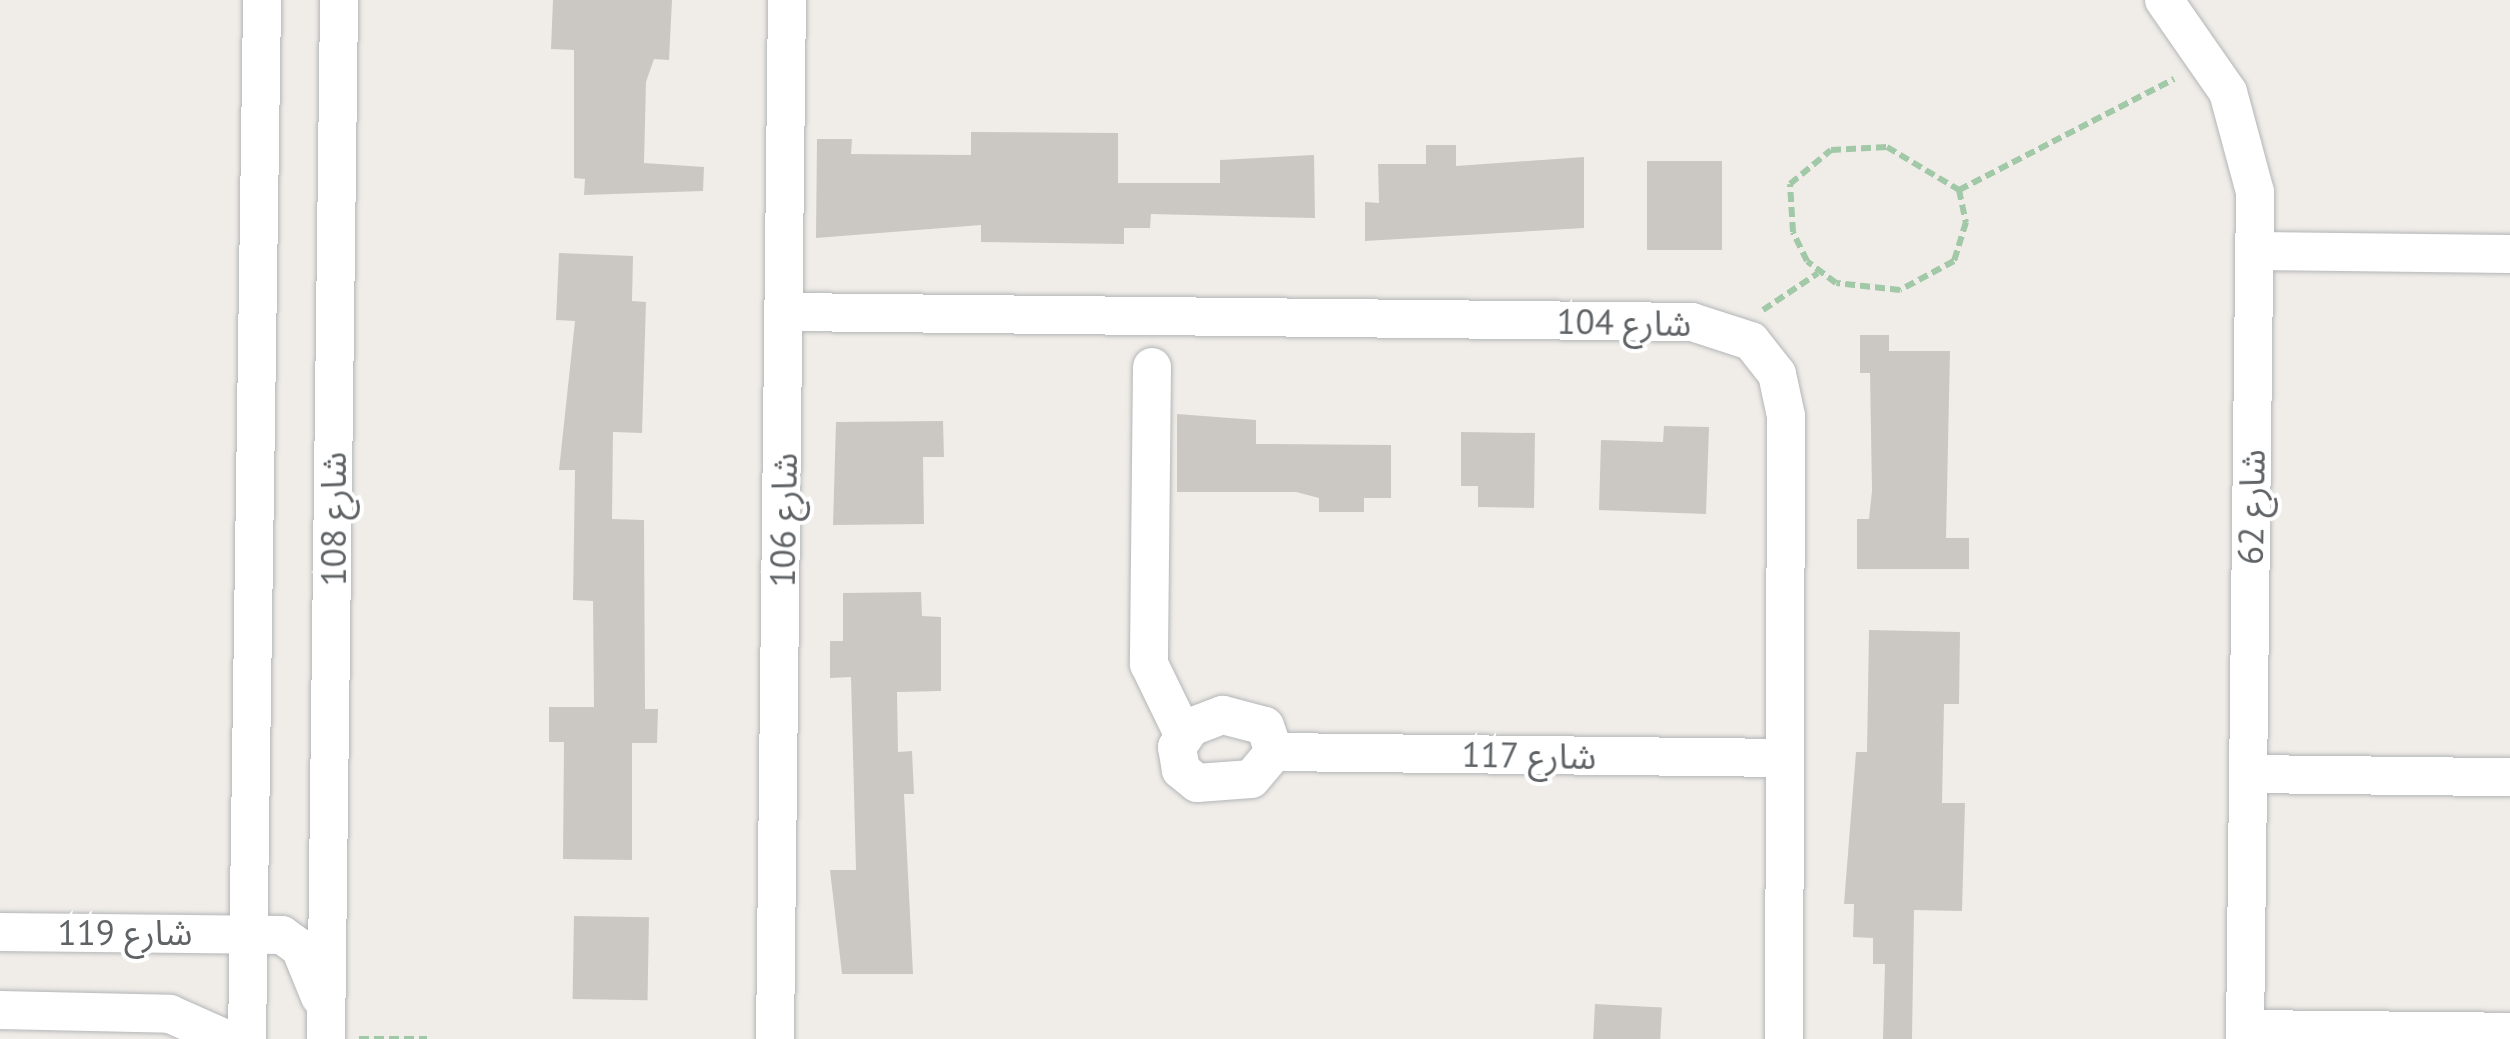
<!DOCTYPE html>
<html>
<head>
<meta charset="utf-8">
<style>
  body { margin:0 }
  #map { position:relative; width:2510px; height:1039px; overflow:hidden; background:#f0ede8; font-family:"PT Sans","Noto Sans Arabic",sans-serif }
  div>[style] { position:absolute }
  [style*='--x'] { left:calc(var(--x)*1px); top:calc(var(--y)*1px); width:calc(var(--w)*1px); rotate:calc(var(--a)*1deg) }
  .building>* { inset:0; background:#cbc8c4; transform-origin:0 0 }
  .path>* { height:6px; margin-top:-3px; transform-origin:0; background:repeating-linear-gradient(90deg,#a1c8a7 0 10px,transparent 0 15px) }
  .roads { filter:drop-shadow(0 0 2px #b3b5b8) drop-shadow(0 0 2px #b3b5b8) }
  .minor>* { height:38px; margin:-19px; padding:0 19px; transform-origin:19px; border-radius:19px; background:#fff }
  span { translate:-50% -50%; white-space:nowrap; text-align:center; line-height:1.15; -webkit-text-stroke:8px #fff; paint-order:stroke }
  .street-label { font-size:35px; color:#5f6366 }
</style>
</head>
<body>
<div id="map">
  <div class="building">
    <i style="clip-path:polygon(553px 0,672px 0,669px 60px,654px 59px,646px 82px,644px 163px,704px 167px,703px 191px,584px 195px,585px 179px,574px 178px,574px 50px,551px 49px)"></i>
    <i style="clip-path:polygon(971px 132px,1118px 133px,1118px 183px,1220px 183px,1220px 160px,1314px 155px,1315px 218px,1151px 214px,1150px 228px,1124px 228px,1124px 244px,981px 242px,981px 225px,816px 238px,817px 139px,852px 139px,851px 154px,971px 155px)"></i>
    <i style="clip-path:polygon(1426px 145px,1456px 145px,1456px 166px,1584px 157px,1584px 228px,1365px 241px,1365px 202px,1379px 203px,1378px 164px,1426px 164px)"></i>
    <i style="left:1647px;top:161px;width:75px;height:89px"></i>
    <i style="clip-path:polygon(559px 253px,633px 256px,632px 301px,646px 302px,642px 433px,613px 432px,612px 519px,644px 520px,645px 709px,658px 709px,657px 743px,632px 743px,632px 860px,563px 859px,564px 742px,549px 742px,549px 707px,594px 707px,593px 601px,573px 600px,575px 470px,559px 470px,575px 321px,556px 320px)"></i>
    <i style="clip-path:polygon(1860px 335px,1889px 335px,1889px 351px,1950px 351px,1946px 538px,1969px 538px,1969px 569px,1857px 569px,1857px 519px,1869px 519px,1872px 491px,1870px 373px,1860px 373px)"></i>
    <i style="clip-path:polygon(1177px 414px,1256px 420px,1256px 444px,1391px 445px,1391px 498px,1364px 498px,1364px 512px,1319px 512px,1319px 498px,1296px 492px,1177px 492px)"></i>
    <i style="clip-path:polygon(943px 421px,944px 457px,923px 457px,924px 524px,833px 525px,836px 422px)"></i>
    <i style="clip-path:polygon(1664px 426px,1709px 427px,1706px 514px,1599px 510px,1601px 440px,1663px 442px)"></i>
    <i style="clip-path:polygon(1461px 432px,1535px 433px,1534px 508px,1478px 507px,1478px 486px,1461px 486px)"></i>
    <i style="clip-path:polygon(921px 592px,922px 616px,941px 617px,941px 691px,897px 692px,898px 752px,912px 751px,914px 794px,904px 794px,913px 974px,842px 974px,830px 870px,856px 870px,851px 677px,830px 678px,830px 641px,843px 641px,843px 593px)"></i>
    <i style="clip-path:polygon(1869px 630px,1960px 632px,1959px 704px,1944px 704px,1942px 803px,1965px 803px,1962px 911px,1914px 910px,1912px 1039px,1883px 1039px,1885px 964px,1873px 964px,1873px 938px,1853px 937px,1854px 904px,1844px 904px,1856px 752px,1867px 752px)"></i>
    <i style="left:574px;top:916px;width:75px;height:83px;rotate:1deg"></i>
    <i style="left:1595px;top:1004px;width:67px;height:35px;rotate:3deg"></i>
  </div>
  <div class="path">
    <i style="--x:1959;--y:190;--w:33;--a:78"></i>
    <i style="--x:1966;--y:222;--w:41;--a:107.1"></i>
    <i style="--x:1954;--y:261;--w:61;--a:151.8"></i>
    <i style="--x:1900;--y:290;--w:64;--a:-173.8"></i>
    <i style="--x:1836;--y:283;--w:36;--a:-143"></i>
    <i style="--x:1807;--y:261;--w:32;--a:-116"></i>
    <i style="--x:1793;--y:232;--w:48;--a:-93.6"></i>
    <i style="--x:1790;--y:184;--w:53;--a:-39.7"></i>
    <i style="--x:1831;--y:150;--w:56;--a:-3.1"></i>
    <i style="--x:1887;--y:147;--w:84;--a:30.8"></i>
    <i style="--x:1959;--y:190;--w:242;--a:-27.3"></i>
    <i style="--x:1763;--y:310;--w:66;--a:-33.9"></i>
    <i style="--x:359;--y:1039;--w:68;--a:0"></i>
  </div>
  <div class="roads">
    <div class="minor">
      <i style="--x:2164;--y:0;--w:112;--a:55.2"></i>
      <i style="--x:2228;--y:92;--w:104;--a:74.9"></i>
      <i style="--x:2255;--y:192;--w:847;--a:90.68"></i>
      <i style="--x:2256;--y:251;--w:254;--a:0.7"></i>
      <i style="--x:786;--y:312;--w:906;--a:0.63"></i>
      <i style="--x:1692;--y:322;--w:62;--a:17.9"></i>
      <i style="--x:1751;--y:341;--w:42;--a:51.8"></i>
      <i style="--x:1777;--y:374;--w:43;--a:77.9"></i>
      <i style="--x:1786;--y:416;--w:623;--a:90.18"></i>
      <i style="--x:1152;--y:367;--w:297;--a:90.6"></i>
      <i style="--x:1149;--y:664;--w:78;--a:64.1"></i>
      <i style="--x:1223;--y:715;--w:43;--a:14.7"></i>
      <i style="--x:1265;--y:726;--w:28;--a:71"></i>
      <i style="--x:1274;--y:752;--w:35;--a:130"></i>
      <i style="--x:1251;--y:779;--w:54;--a:175.8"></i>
      <i style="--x:1197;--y:783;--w:21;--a:-141"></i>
      <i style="--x:1181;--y:770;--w:23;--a:-100"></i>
      <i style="--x:1177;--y:747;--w:24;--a:-55"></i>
      <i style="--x:1191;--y:727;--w:34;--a:-21"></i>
      <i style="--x:1274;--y:752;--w:511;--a:0.67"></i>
      <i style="--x:2248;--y:774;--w:262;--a:0.7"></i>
      <i style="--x:0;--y:932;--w:282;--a:0.6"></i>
      <i style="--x:282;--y:935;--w:22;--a:36"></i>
      <i style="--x:300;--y:948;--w:53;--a:67.8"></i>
      <i style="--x:0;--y:1010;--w:170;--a:1.3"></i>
      <i style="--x:170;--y:1014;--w:61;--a:24.1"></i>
      <i style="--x:2245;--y:1029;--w:265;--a:0.6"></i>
      <i style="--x:247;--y:1039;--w:1039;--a:-89.17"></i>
      <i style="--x:326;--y:1039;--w:1039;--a:-89.28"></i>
      <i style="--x:775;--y:1039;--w:1039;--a:-89.34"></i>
    </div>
  </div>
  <div class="street-label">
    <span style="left:1624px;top:322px;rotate:1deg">شارع 104</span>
    <span style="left:2251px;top:507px;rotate:-89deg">شارع 62</span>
    <span style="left:333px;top:519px;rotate:-90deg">شارع 108</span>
    <span style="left:783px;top:520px;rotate:-89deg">شارع 106</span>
    <span style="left:1529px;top:755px;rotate:1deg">شارع 117</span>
    <span style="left:125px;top:932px">شارع 119</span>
  </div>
</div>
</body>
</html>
